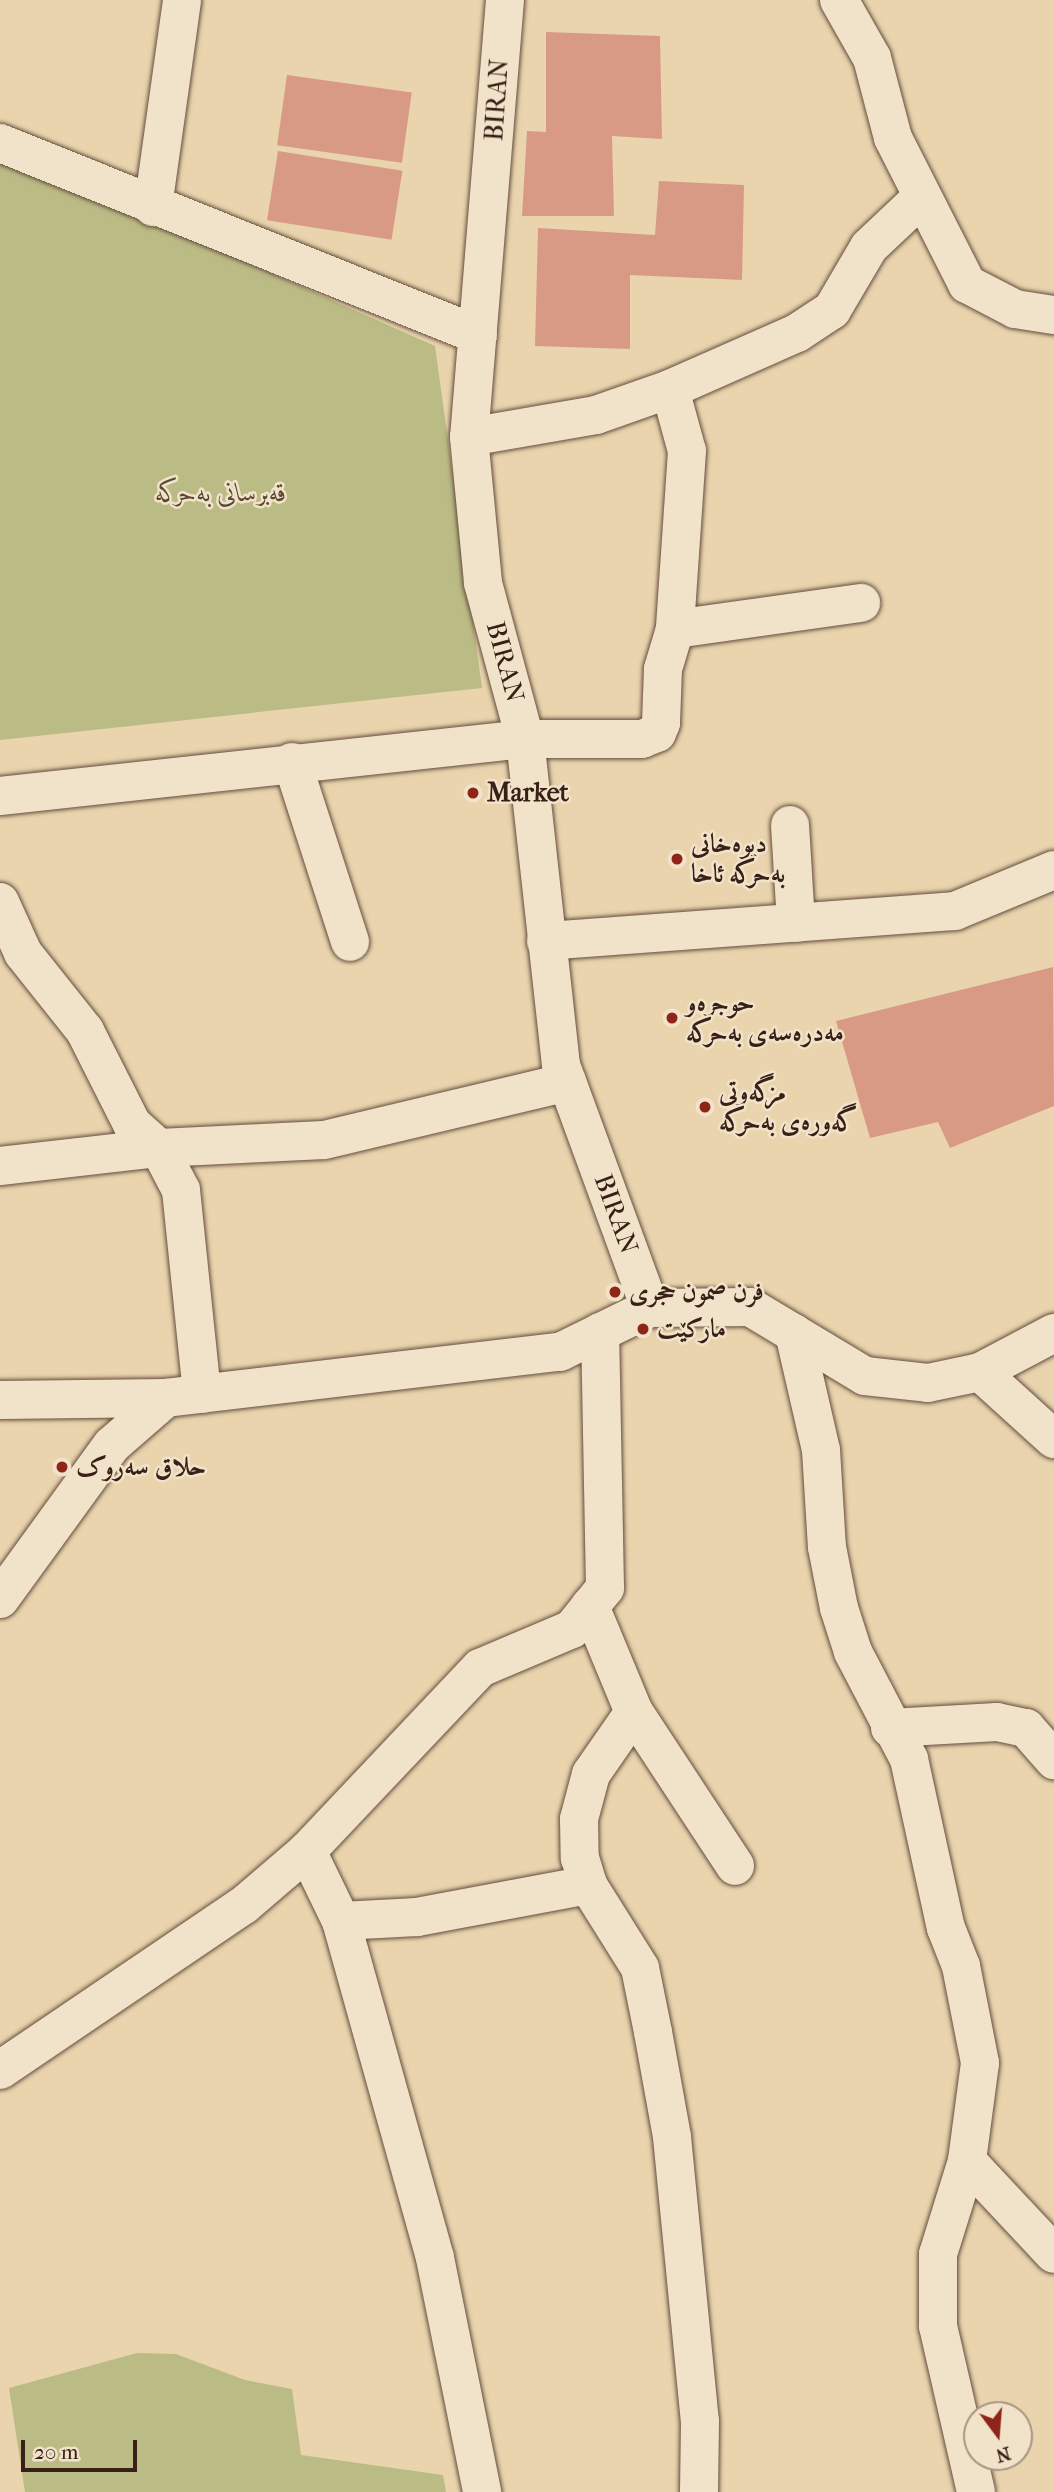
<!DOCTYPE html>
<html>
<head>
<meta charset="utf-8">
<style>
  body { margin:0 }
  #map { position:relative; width:1054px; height:2492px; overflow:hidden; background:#e9d4ae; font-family:"IM FELL French Canon",Amiri,serif }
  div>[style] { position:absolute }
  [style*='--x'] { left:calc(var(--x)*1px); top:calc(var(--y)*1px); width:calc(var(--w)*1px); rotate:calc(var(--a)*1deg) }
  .green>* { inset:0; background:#bbbb86 }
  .building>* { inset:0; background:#d89a85; transform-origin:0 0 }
  .roads { filter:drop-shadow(0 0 2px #654d3d) drop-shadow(0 0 2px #654d3d) }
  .minor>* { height:38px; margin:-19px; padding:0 19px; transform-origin:19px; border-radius:19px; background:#f1e3ca }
  .dots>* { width:19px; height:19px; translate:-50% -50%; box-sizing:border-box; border:4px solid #f1e3ca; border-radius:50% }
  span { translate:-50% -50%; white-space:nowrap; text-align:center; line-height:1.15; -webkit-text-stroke:5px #f1e3ca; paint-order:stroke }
  .street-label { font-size:26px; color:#392017 }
  .park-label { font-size:26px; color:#5a4733; font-style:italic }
  .poi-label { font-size:26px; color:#392017; font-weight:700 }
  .left { translate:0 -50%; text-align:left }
  .north { position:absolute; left:963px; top:2401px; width:70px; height:70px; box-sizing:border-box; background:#f1e3ca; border:2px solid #a79582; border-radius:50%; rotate:164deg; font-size:19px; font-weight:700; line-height:28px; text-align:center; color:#392017 }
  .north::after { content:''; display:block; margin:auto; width:24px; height:32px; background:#8f2418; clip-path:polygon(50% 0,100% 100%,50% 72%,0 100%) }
  .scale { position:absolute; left:21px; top:2440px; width:116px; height:32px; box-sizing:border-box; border:4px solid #392017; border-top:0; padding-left:9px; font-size:21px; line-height:24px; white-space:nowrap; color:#392017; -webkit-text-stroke:5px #f1e3ca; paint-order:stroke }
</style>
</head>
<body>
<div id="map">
  <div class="green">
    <i style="clip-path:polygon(0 153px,435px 346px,482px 688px,0 740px)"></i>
    <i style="clip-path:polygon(137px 2353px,176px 2354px,245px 2380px,292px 2389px,301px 2455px,443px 2475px,446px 2492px,25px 2492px,9px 2388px)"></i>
  </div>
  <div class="building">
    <i style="clip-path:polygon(546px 32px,660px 36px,662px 139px,612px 136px,614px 216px,522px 216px,527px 131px,546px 132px)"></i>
    <i style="left:287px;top:75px;width:126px;height:71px;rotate:8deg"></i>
    <i style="left:278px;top:151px;width:126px;height:70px;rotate:9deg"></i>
    <i style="clip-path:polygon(659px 181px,744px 185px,742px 280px,630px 275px,630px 349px,535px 346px,538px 228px,655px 235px)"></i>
    <i style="clip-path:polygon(1053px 967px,1054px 1106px,950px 1148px,938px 1122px,870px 1138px,836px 1021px)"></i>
  </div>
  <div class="roads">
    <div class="minor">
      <i style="--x:505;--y:0;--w:438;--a:94.7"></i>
      <i style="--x:469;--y:437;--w:147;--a:84.5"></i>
      <i style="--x:483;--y:583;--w:162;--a:74.9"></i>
      <i style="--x:525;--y:739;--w:328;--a:83.7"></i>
      <i style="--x:561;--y:1065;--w:259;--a:69.9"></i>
      <i style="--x:839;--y:0;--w:67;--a:60.4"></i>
      <i style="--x:872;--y:58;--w:83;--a:75.3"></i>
      <i style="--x:893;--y:138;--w:164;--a:63.1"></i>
      <i style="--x:967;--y:284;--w:54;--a:27.5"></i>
      <i style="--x:1015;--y:309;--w:39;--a:9"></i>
      <i style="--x:0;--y:143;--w:515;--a:21.88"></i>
      <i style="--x:153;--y:207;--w:209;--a:-82"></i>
      <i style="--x:670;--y:389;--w:139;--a:-23.8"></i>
      <i style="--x:797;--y:333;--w:42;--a:-33.3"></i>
      <i style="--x:832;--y:310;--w:73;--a:-59.6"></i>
      <i style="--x:869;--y:247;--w:73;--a:-43.3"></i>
      <i style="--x:469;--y:437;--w:129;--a:-9.8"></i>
      <i style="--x:596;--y:415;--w:78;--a:-19.4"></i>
      <i style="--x:670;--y:389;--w:64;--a:74.7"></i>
      <i style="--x:687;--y:451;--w:178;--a:93.9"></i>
      <i style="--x:292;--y:762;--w:189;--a:72.1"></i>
      <i style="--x:0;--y:796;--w:528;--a:-6.2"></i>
      <i style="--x:525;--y:739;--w:117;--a:0"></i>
      <i style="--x:642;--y:739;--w:16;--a:-22"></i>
      <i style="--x:657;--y:733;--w:11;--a:-68"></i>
      <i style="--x:661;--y:723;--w:54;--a:-87.9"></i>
      <i style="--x:663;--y:669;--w:42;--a:-73.3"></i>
      <i style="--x:675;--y:629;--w:188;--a:-8"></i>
      <i style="--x:790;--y:825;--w:98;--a:86.5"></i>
      <i style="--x:0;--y:902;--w:56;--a:65.7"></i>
      <i style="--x:23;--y:953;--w:100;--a:51.5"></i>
      <i style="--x:85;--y:1031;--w:104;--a:63.2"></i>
      <i style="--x:132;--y:1124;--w:36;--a:42"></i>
      <i style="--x:159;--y:1148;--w:47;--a:62.4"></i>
      <i style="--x:181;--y:1190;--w:205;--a:84.1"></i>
      <i style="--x:546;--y:941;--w:410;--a:-4.2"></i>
      <i style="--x:955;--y:911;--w:107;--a:-22.5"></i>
      <i style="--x:0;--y:1166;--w:160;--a:-6.5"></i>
      <i style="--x:159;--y:1148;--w:165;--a:-2.8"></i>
      <i style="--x:324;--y:1140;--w:250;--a:-13.4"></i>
      <i style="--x:794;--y:1333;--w:120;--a:77"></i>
      <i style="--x:821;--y:1450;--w:97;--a:86.5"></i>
      <i style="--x:827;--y:1547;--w:62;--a:78.9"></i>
      <i style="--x:839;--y:1608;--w:46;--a:72.3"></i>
      <i style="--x:853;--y:1652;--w:121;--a:62.4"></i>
      <i style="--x:909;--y:1759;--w:173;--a:77.7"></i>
      <i style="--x:946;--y:1928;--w:41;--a:68.5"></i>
      <i style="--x:961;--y:1966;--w:99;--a:78.9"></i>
      <i style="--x:980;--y:2063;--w:99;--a:97.6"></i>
      <i style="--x:967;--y:2161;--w:127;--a:46.9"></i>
      <i style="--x:980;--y:1372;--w:100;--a:42.2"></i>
      <i style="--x:0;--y:1400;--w:166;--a:-0.7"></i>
      <i style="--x:0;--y:1599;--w:190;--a:-54"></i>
      <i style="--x:112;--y:1445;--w:72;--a:-41"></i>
      <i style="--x:166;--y:1398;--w:397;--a:-6.7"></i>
      <i style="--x:560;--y:1352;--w:100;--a:-26.1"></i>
      <i style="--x:650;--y:1308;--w:100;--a:-0.6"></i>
      <i style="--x:750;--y:1307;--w:134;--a:31"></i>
      <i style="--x:865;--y:1376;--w:63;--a:6.3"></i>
      <i style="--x:928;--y:1383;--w:53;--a:-11.9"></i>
      <i style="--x:980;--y:1372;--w:84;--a:-27.8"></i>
      <i style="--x:590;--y:1606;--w:115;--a:67.5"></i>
      <i style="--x:634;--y:1712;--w:184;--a:56.7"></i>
      <i style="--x:634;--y:1712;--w:75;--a:124.7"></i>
      <i style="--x:591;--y:1774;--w:47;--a:104.9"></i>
      <i style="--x:579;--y:1819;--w:39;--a:89"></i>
      <i style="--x:580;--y:1858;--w:28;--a:73"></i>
      <i style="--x:588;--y:1885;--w:98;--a:57.9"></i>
      <i style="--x:640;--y:1968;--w:65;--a:78.5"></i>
      <i style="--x:653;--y:2032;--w:107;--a:79.7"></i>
      <i style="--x:672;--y:2137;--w:285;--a:84.4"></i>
      <i style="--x:700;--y:2421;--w:71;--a:90.8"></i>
      <i style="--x:890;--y:1728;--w:107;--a:-3.2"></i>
      <i style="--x:997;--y:1722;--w:30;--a:12"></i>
      <i style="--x:1026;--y:1728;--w:43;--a:48.8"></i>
      <i style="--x:307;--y:1851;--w:78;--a:64.1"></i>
      <i style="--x:341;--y:1921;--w:350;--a:74.4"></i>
      <i style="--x:435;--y:2258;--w:239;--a:78.6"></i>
      <i style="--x:341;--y:1921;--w:76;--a:-3"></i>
      <i style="--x:417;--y:1917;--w:174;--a:-10.6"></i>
      <i style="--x:0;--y:2070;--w:295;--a:-34.1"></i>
      <i style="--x:244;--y:1905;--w:83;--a:-40.6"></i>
      <i style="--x:307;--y:1851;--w:252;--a:-46.6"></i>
      <i style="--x:480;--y:1668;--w:100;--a:-23"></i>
      <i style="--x:572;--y:1629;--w:53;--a:-51.2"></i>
      <i style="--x:605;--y:1588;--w:256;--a:-91.1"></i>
      <i style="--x:967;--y:2161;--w:97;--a:107.3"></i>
      <i style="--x:938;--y:2254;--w:72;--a:90"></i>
      <i style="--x:938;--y:2326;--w:170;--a:77.1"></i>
    </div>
  </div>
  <div class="dots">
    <i style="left:473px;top:793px;background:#8f2418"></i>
    <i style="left:677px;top:859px;background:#8f2418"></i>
    <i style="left:672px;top:1018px;background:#8f2418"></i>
    <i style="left:705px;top:1107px;background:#8f2418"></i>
    <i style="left:615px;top:1292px;background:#8f2418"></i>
    <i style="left:643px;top:1329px;background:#8f2418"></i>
    <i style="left:62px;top:1467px;background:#8f2418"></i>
  </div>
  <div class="street-label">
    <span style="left:497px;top:100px;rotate:-86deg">BIRAN</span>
    <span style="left:505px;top:662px;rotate:75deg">BIRAN</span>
    <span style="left:616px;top:1214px;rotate:70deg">BIRAN</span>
  </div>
  <div class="park-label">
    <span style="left:221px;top:493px">قەبرسانی بەحرکە</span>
  </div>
  <div class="poi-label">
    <span class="left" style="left:487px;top:793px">Market</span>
    <span class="left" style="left:691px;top:859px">دیوەخانی<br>بەحرکە ئاخا</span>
    <span class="left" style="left:686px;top:1018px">حوجره‌و<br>مه‌دره‌سه‌ی به‌حرکه</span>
    <span class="left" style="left:719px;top:1107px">مزگەوتی<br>گەورەی بەحرکە</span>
    <span class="left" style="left:629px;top:1292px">فرن صمون حجری</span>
    <span class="left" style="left:657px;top:1329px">مارکێت</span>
    <span class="left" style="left:76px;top:1467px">حلاق سەروک</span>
  </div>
  <div class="north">N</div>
  <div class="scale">20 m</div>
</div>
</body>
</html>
